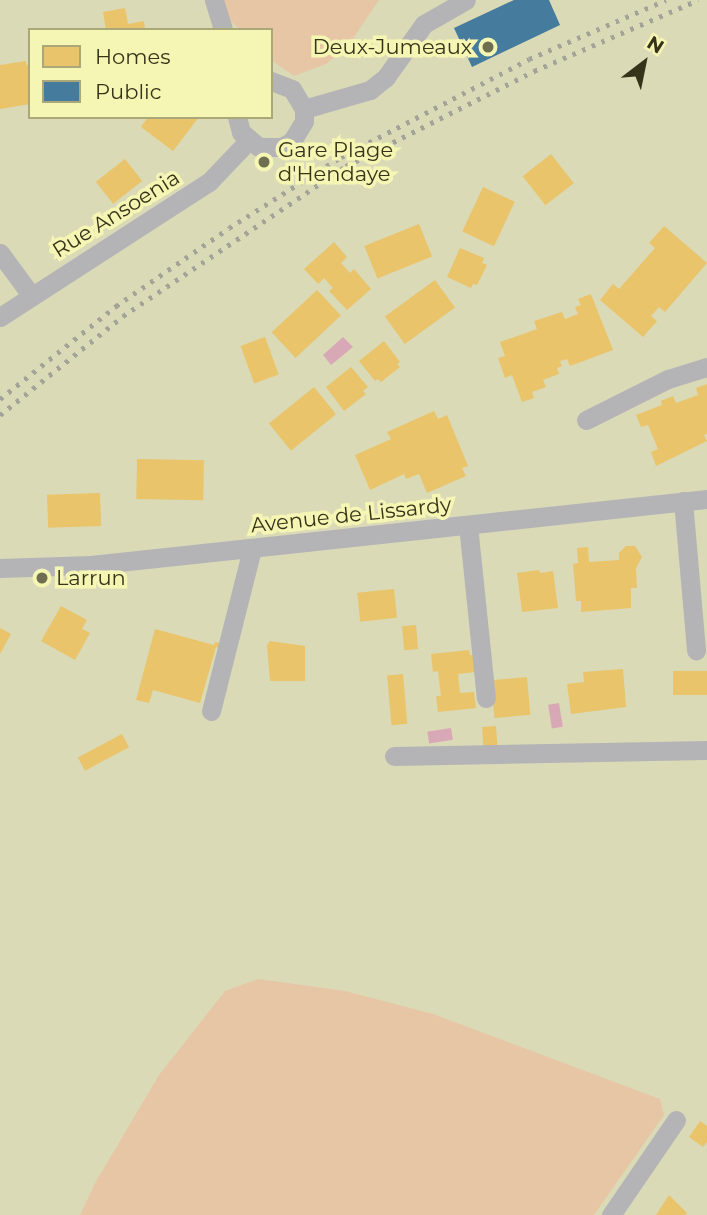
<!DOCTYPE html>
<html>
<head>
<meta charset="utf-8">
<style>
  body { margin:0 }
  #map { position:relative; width:707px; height:1215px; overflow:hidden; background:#dadab7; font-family:Montserrat,sans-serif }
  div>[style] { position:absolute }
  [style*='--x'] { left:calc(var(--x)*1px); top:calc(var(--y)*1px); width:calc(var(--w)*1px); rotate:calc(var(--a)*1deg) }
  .green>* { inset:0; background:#e7c6a5 }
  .water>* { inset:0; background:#d9a8b6; transform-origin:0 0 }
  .homes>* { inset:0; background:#e9c46a; transform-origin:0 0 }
  .public>* { inset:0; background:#457b9d }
  .minor>* { height:19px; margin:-9.5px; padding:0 9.5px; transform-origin:9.5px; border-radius:9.5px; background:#b4b4b7 }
  .rail>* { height:5px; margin-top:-2.5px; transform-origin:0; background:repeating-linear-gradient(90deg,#a3a398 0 3.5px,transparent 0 10.5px) }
  .dots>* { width:19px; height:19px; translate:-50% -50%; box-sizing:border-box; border:4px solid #f6f6b4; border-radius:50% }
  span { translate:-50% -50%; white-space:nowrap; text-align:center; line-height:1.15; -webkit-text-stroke:7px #f6f6b4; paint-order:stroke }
  .poi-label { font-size:21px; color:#35341a }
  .right { translate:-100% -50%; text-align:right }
  .left { translate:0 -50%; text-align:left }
  .street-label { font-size:21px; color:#35341a }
  .legend { position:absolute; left:28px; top:28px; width:245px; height:91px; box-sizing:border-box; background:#f6f6b4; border:2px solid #a9a876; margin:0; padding:9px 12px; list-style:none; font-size:21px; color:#35341a }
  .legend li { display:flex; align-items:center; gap:14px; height:35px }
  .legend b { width:35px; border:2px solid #a9a876 }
  .north { position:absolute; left:609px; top:28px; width:70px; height:70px; -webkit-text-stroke:5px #f6f6b4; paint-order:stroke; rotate:32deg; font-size:19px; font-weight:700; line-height:28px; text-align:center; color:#35341a }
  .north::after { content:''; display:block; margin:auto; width:24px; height:32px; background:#35341a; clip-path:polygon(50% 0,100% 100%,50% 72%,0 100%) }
</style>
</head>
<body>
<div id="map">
  <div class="green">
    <i style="clip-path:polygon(205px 0,379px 0,348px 46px,326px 64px,294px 76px,271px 60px,271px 30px,241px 30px)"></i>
    <i style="clip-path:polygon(258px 979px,345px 991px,433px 1014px,660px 1099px,664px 1115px,594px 1215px,80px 1215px,95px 1183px,159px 1075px,225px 991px)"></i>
  </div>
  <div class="water">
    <i style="clip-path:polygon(343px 337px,353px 347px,331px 365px,323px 355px)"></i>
    <i style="left:559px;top:703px;width:24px;height:11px;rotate:81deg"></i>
    <i style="left:451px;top:728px;width:12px;height:24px;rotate:81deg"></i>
  </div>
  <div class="homes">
    <i style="clip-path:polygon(125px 8px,128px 24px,144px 21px,145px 30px,106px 30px,103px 12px)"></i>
    <i style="clip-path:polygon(26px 61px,26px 65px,30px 64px,30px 104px,0 109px,0 65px)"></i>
    <i style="clip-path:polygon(148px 117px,152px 119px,199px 117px,173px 151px,141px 127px)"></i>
    <i style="left:551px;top:154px;width:37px;height:36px;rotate:52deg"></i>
    <i style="left:125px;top:159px;width:28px;height:37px;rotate:52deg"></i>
    <i style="left:483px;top:187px;width:35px;height:49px;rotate:25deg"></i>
    <i style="left:419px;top:224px;width:35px;height:59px;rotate:68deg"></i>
    <i style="clip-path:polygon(664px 226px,707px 263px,665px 312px,659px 307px,651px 316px,657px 321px,643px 337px,600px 300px,613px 284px,619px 289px,655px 248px,649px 243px)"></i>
    <i style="clip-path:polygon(334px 242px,347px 257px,341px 263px,350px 273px,354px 269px,371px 289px,347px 310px,329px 291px,333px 288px,324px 278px,318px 284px,304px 269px)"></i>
    <i style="clip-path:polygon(460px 248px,484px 258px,482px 263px,487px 265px,477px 285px,473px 284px,471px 288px,447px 277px)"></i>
    <i style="left:435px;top:280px;width:34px;height:62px;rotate:54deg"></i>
    <i style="left:317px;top:290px;width:35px;height:62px;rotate:47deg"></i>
    <i style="clip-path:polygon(591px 294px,613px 350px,570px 366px,567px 359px,560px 361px,562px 366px,557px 368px,559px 374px,543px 380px,546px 387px,532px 392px,534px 398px,522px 402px,512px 375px,505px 378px,498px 358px,505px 356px,500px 342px,537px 329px,534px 321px,562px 312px,565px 319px,578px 314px,575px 307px,581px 305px,578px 299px)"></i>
    <i style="left:265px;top:337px;width:40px;height:26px;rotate:70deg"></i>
    <i style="clip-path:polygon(384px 341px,400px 362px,397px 364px,400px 367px,381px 382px,378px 379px,375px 381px,359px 361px)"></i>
    <i style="clip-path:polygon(351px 367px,368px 387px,363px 391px,366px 394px,344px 411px,326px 387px)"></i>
    <i style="clip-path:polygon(707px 384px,707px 434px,704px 435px,707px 441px,656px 466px,651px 452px,658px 449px,648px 425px,641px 427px,636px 415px,662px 405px,661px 401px,673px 396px,676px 403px,698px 395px,696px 388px)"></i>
    <i style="left:314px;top:387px;width:35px;height:58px;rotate:51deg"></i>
    <i style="clip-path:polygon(434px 411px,438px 419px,447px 415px,468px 466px,462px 468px,466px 476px,427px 493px,419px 474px,406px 479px,404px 474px,370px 490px,355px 455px,391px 439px,387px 432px)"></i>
    <i style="left:137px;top:459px;width:67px;height:40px;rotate:1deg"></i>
    <i style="left:100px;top:493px;width:33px;height:53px;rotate:88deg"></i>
    <i style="clip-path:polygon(626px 546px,635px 546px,642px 557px,636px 568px,637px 588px,631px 588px,631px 608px,581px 612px,581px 601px,576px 601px,573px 564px,578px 563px,577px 548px,588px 547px,589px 562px,619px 560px,619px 553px)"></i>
    <i style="clip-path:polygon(539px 570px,540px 573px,553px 571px,558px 608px,522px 612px,517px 573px)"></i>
    <i style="left:394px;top:589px;width:29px;height:37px;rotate:84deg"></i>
    <i style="clip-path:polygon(61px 606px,87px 620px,82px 629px,90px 633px,75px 660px,41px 641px)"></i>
    <i style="left:416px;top:625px;width:24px;height:14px;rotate:85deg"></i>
    <i style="clip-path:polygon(0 628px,11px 634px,0 654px)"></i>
    <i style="clip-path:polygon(155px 629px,214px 645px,215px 642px,220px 643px,219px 648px,216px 647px,200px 703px,153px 690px,149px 703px,136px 700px)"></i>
    <i style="clip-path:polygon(270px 641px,305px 646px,305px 681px,270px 681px,267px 645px)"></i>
    <i style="clip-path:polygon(469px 650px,470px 655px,473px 655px,475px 672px,458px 674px,460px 693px,474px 692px,476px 708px,438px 712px,436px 696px,441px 696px,438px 671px,433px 672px,431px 654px)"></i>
    <i style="clip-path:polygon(623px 669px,626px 707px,571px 714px,567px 684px,584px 682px,583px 672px)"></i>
    <i style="left:707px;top:671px;width:24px;height:34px;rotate:90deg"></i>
    <i style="left:403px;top:674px;width:50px;height:16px;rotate:85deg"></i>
    <i style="left:527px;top:677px;width:38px;height:36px;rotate:85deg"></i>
    <i style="left:496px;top:726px;width:27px;height:14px;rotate:86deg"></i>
    <i style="left:122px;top:734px;width:15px;height:50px;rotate:62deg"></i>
    <i style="clip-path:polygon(700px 1121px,707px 1126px,707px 1142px,703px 1147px,689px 1137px)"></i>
    <i style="clip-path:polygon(669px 1195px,687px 1213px,685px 1215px,656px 1215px)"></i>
  </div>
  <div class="public">
    <i style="clip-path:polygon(514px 0,549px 0,560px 25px,472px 67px,454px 28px)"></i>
  </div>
  <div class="minor">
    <i style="--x:214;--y:0;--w:31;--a:73"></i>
    <i style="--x:304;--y:109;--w:69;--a:-16.1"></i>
    <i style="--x:370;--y:90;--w:21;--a:-39"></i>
    <i style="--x:386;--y:77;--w:65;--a:-54.4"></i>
    <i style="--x:424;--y:24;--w:48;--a:-29.7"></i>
    <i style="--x:237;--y:117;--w:16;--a:75"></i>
    <i style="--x:241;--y:132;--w:23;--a:40"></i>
    <i style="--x:259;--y:147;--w:23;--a:0"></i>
    <i style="--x:282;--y:147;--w:12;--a:-31"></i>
    <i style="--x:292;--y:141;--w:23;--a:-59"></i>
    <i style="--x:304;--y:121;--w:12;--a:-90"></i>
    <i style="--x:304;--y:109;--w:23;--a:-121"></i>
    <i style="--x:292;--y:89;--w:22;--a:-159"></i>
    <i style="--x:0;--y:253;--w:52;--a:53.6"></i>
    <i style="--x:0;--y:317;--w:249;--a:-32.9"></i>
    <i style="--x:209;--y:182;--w:57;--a:-46.4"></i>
    <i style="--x:586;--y:420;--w:92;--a:-26.6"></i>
    <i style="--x:668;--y:379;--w:41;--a:-17.1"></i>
    <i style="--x:683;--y:501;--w:150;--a:85"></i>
    <i style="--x:468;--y:525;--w:174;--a:84.1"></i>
    <i style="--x:0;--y:568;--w:91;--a:-1.9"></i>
    <i style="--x:91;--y:565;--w:620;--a:-6.12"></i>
    <i style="--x:211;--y:711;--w:167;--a:-75.8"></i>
    <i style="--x:394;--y:756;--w:313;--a:-1.1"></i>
    <i style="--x:611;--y:1215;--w:115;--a:-55.6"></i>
  </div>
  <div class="rail">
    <i style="--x:0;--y:399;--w:149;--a:-38.7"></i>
    <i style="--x:116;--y:306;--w:137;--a:-34.6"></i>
    <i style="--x:229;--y:228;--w:133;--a:-32.4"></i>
    <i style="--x:341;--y:157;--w:212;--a:-27.5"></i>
    <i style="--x:529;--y:59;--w:149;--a:-23.3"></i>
    <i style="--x:0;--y:415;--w:158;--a:-38.8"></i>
    <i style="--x:123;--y:316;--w:269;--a:-33.9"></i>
    <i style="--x:346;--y:166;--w:211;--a:-26.8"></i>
    <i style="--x:534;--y:71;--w:179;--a:-23.4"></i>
  </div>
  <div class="dots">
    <i style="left:488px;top:47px;background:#6f6e51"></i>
    <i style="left:264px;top:162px;background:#6f6e51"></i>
    <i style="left:42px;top:578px;background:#6f6e51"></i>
  </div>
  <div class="poi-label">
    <span class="right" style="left:472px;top:47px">Deux-Jumeaux</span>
    <span class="left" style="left:278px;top:162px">Gare Plage<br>d'Hendaye</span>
    <span class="left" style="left:56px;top:578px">Larrun</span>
  </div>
  <div class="street-label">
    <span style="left:116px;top:214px;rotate:-32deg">Rue Ansoenia</span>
    <span style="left:351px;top:515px;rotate:-6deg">Avenue de Lissardy</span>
  </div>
  <ul class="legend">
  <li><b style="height:19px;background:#e9c46a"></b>Homes</li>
  <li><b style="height:19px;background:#457b9d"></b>Public</li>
  </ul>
  <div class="north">N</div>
</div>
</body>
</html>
